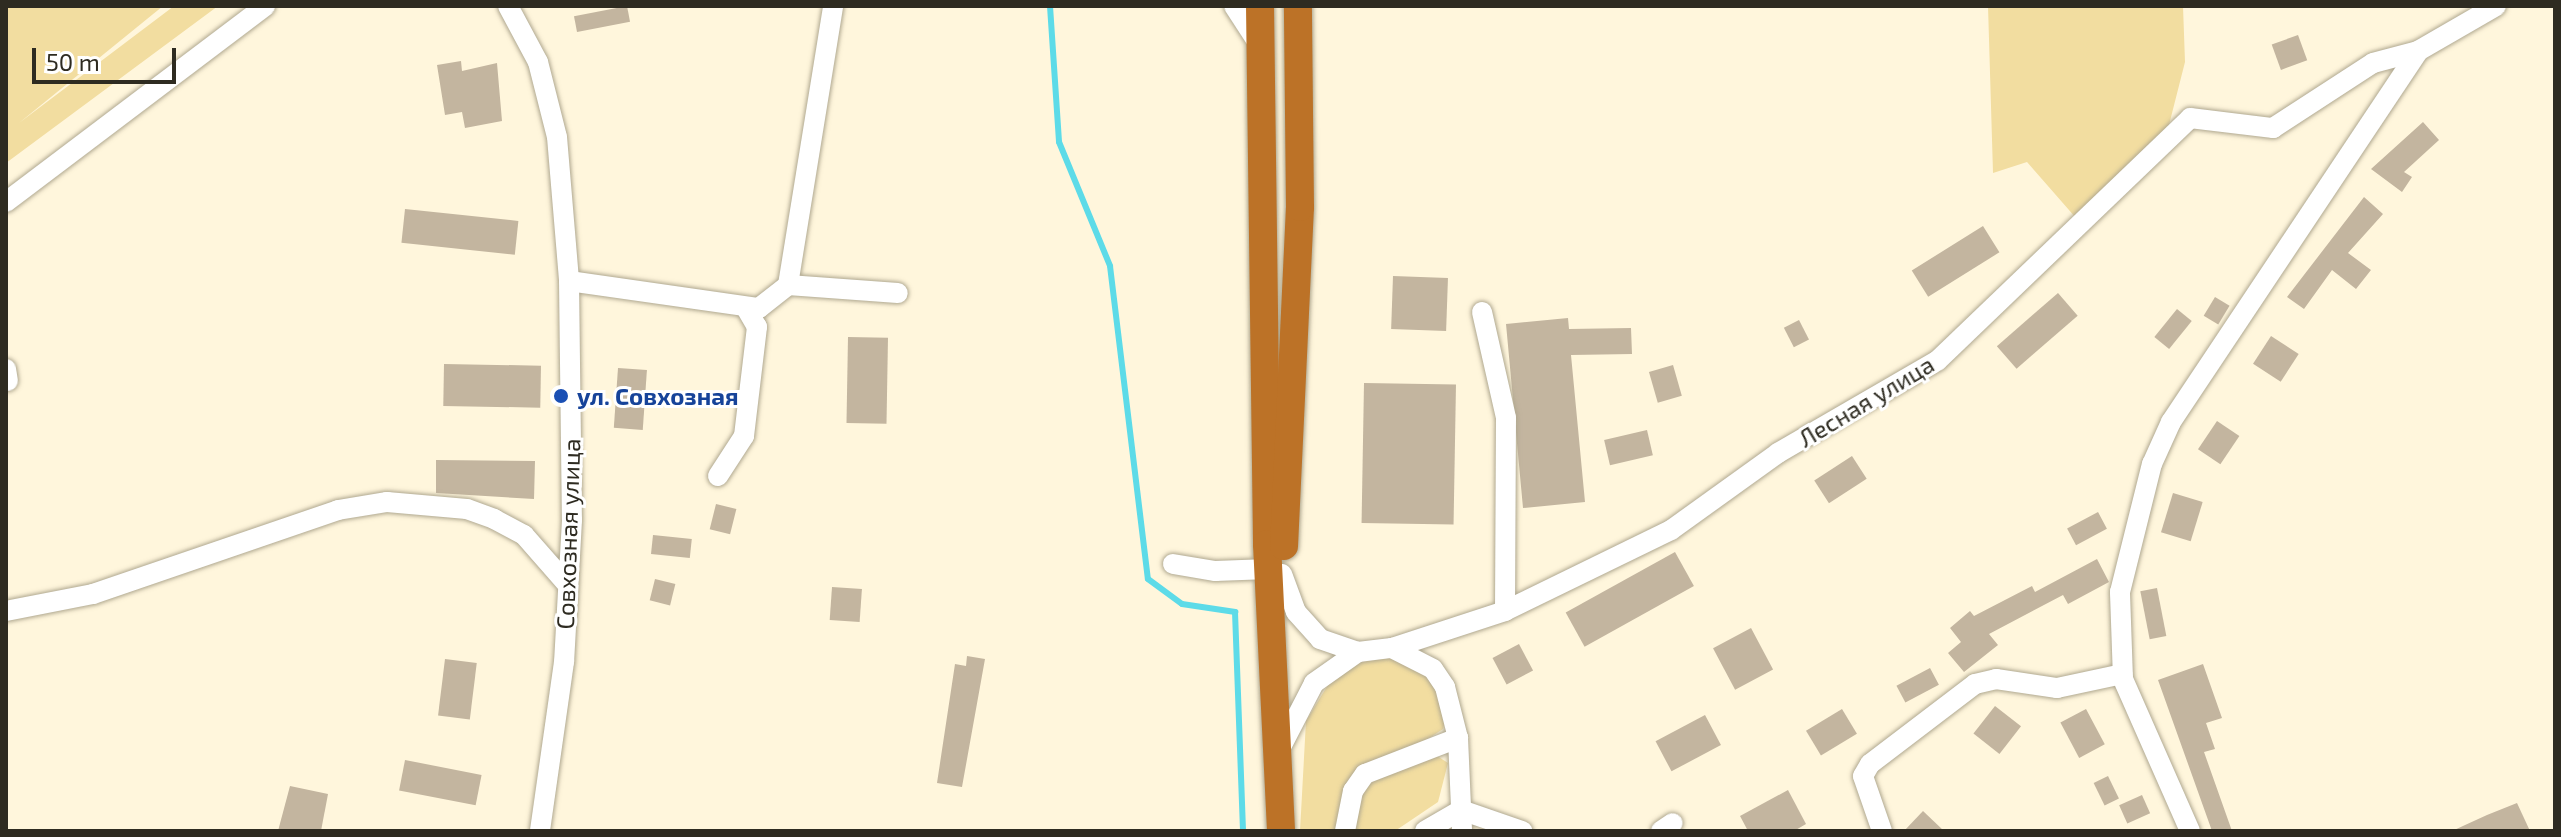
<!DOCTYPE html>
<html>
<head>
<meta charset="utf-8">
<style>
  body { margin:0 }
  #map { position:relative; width:2561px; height:837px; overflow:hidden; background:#fff6dc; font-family:"Exo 2",sans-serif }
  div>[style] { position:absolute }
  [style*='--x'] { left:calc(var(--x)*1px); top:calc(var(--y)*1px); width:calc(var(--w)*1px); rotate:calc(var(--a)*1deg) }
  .green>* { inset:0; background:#f2dda0 }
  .stream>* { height:6px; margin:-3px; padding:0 3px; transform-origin:3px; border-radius:3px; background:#5ddbe8 }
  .building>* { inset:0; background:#c3b59f; transform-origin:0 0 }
  .roads { filter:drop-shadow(0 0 2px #b0a890) drop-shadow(0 0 2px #b0a890) }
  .minor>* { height:20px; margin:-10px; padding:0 10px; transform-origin:10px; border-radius:10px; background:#fff }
  .highway>* { height:28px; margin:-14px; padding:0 14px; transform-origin:14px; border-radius:14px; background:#bc7227 }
  .dots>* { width:22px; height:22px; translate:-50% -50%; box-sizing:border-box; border:4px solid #fff; border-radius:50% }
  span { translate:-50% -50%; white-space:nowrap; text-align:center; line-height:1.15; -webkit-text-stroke:6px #fff; paint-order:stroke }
  .transit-label { font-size:24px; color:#164399; font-weight:700 }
  .left { translate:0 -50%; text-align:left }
  .street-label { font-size:24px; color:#2e2b21 }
  .frame { position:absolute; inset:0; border:8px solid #2e2b21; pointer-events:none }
  .scale { position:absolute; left:32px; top:48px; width:144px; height:36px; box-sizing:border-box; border:4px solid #2e2b21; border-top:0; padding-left:10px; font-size:24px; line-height:28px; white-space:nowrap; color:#2e2b21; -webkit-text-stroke:6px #fff; paint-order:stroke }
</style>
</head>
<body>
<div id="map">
  <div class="green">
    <i style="clip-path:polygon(6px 6px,163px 6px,19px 123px,174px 6px,218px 6px,6px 163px)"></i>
    <i style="clip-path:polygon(1988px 6px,2183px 6px,2185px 62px,2169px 125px,2076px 218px,2027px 162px,1993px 173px)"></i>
    <i style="clip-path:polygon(1389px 657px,1419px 670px,1436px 686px,1447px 715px,1443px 729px,1344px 794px,1337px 831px,1300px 831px,1306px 721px,1334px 675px,1354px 663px)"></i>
    <i style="clip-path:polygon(1434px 754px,1448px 763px,1438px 802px,1395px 831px,1356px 831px,1359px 792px,1370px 778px)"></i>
  </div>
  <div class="stream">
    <i style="--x:1050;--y:6;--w:136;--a:86.2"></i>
    <i style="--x:1059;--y:142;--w:134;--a:67.6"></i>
    <i style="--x:1110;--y:266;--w:315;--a:83.1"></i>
    <i style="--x:1148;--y:579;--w:42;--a:36.3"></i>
    <i style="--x:1182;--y:604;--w:54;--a:8.6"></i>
    <i style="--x:1235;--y:612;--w:219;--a:87.9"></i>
  </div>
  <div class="building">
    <i style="left:627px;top:6px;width:16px;height:54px;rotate:79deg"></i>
    <i style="left:2298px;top:35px;width:27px;height:28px;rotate:70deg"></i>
    <i style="clip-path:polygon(461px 61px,462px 71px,497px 63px,502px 121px,465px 128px,462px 112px,445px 115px,437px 65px)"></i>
    <i style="clip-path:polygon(2423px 122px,2439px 140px,2404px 172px,2412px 177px,2402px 192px,2371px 169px)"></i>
    <i style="clip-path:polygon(2364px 197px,2383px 214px,2348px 253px,2371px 270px,2356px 289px,2332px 270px,2304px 309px,2287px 297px)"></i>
    <i style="left:405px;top:209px;width:114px;height:34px;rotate:6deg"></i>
    <i style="left:1983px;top:226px;width:31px;height:84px;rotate:58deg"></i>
    <i style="left:1393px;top:276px;width:55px;height:53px;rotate:2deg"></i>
    <i style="left:2058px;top:293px;width:30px;height:81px;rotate:49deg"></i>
    <i style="left:2215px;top:297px;width:17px;height:22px;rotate:31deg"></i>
    <i style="left:2177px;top:309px;width:19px;height:36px;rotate:39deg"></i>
    <i style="clip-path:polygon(1568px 318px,1569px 329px,1631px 328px,1632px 354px,1571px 355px,1585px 502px,1523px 508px,1506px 324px)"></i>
    <i style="left:1799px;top:320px;width:22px;height:17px;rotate:63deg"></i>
    <i style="left:2271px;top:336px;width:33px;height:33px;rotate:33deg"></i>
    <i style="left:848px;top:337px;width:40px;height:86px;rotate:1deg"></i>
    <i style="left:444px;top:364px;width:97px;height:42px;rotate:1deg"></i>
    <i style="left:1673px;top:365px;width:32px;height:25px;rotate:74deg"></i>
    <i style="left:618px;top:368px;width:29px;height:60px;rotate:4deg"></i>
    <i style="left:1364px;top:383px;width:92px;height:140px;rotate:1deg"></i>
    <i style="left:2217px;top:421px;width:27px;height:34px;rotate:34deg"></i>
    <i style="left:1647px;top:430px;width:26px;height:44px;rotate:77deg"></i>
    <i style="left:1852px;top:456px;width:27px;height:45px;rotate:57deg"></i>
    <i style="clip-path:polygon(436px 460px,535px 461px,534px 499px,436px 493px)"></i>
    <i style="left:2173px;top:493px;width:31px;height:41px;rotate:17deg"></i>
    <i style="left:716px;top:504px;width:21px;height:26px;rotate:14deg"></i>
    <i style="left:2098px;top:512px;width:19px;height:35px;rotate:62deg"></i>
    <i style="left:653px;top:535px;width:39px;height:19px;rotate:6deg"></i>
    <i style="left:1675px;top:552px;width:39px;height:125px;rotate:61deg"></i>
    <i style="clip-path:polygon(2097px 559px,2109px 582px,2068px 604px,2063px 595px,1989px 634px,1998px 645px,1964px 672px,1948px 653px,1961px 642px,1950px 628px,1970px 611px,1974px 616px,2032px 586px,2035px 592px)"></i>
    <i style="left:655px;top:579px;width:21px;height:22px;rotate:14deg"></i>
    <i style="left:832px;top:587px;width:30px;height:33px;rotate:4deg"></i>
    <i style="left:2157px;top:588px;width:49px;height:17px;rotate:79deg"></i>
    <i style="left:1751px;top:628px;width:47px;height:43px;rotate:62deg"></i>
    <i style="left:1519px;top:644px;width:30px;height:30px;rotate:62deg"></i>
    <i style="clip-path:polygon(967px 656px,985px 659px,962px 787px,937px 783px,955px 664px,966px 666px)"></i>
    <i style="left:445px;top:659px;width:32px;height:57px;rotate:7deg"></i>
    <i style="clip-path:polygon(2203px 664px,2222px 718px,2206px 723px,2215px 749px,2204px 752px,2232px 831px,2212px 831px,2158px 680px)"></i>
    <i style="left:1930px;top:668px;width:19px;height:38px;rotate:62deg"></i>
    <i style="left:1995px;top:706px;width:33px;height:35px;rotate:38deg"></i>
    <i style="left:1842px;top:709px;width:29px;height:42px;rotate:59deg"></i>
    <i style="left:2086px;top:709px;width:40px;height:29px;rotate:62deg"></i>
    <i style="left:1705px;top:715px;width:34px;height:56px;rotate:62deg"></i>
    <i style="left:405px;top:760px;width:78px;height:31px;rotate:11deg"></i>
    <i style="left:2108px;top:776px;width:25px;height:16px;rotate:64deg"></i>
    <i style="clip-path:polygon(290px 786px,328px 794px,321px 831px,278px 831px)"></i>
    <i style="clip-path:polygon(1788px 790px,1806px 824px,1794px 831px,1748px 831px,1740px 816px)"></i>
    <i style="left:2142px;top:795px;width:20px;height:25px;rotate:66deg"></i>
    <i style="clip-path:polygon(2517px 803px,2530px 831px,2452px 831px,2487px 815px)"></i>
    <i style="clip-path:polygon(1923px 811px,1944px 831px,1904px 831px)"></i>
  </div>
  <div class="roads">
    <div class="minor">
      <i style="--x:508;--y:6;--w:64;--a:61.8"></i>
      <i style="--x:538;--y:62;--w:77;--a:75.8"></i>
      <i style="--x:557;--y:137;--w:144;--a:85.2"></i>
      <i style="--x:569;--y:281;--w:239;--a:89.3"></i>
      <i style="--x:572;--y:520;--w:142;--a:93.2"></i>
      <i style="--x:564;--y:662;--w:171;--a:98.1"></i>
      <i style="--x:1234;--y:6;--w:48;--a:57"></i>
      <i style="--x:6;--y:202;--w:325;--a:-37.1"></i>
      <i style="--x:569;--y:281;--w:192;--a:8.1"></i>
      <i style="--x:759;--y:308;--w:37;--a:-38"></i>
      <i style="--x:788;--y:285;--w:110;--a:4.2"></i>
      <i style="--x:788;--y:285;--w:283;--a:-80.8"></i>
      <i style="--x:1482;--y:312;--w:109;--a:77.2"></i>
      <i style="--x:1506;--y:418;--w:193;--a:90.3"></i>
      <i style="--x:6;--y:369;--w:12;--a:81"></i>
      <i style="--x:718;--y:476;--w:48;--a:-57"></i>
      <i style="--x:744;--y:436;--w:110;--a:-83.2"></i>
      <i style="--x:757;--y:327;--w:22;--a:-120"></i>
      <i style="--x:1173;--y:564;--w:43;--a:9.5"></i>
      <i style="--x:1215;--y:571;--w:54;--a:-2.1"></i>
      <i style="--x:1282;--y:574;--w:40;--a:69.8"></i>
      <i style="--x:1296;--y:612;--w:36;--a:48"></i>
      <i style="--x:1320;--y:639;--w:40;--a:18.9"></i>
      <i style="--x:1358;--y:652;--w:34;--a:-7"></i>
      <i style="--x:1392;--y:648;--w:46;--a:27.1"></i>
      <i style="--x:1433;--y:669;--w:22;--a:56"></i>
      <i style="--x:1445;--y:687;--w:53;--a:75.7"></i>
      <i style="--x:1458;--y:738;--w:93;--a:87.5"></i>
      <i style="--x:6;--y:611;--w:89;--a:-11.1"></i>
      <i style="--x:93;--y:594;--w:259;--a:-18.9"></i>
      <i style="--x:338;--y:510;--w:50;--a:-9.3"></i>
      <i style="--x:387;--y:502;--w:80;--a:5"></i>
      <i style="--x:467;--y:509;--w:29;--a:20"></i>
      <i style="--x:494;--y:519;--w:34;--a:28"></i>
      <i style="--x:524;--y:535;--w:67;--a:48.7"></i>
      <i style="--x:1392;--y:648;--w:119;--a:-18.1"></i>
      <i style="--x:1505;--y:611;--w:185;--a:-26"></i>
      <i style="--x:1671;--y:530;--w:132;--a:-35.7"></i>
      <i style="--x:1778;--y:453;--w:184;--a:-30.1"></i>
      <i style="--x:1937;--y:361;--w:351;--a:-43.8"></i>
      <i style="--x:2190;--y:118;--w:84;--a:6.9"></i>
      <i style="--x:2273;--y:128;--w:119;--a:-33"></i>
      <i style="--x:2373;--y:63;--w:47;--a:-14.9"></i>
      <i style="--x:1280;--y:749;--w:74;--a:-62.7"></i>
      <i style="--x:1314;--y:683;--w:54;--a:-35.2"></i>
      <i style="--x:1345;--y:831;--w:41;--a:-78.7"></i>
      <i style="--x:1353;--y:791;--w:21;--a:-55"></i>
      <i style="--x:1365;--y:774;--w:100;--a:-21.2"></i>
      <i style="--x:1425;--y:831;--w:42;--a:-30.3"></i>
      <i style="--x:1461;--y:810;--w:65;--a:19"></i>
      <i style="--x:1661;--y:831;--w:14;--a:-34"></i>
      <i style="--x:1882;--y:831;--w:58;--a:-109.1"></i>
      <i style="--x:1863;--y:776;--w:14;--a:-60"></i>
      <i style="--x:1870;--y:764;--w:132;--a:-37.3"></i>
      <i style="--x:1975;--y:684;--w:22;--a:-13"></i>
      <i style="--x:1996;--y:679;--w:62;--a:8.4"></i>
      <i style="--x:2057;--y:688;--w:67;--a:-12"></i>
      <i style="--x:2190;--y:831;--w:166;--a:-113.8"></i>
      <i style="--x:2123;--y:679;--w:87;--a:-92"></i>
      <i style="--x:2120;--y:592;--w:132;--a:-76"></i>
      <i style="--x:2152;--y:464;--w:46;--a:-65.7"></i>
      <i style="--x:2171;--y:422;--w:446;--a:-56.3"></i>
      <i style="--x:2418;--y:51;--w:90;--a:-30"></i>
    </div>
    <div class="highway">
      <i style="--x:1260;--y:6;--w:538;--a:89.25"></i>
      <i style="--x:1267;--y:544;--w:287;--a:87.2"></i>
      <i style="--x:1284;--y:546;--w:339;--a:-87.3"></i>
      <i style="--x:1300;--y:207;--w:201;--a:-90.6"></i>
    </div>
  </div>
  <div class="dots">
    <i style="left:561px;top:396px;background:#1a4fb4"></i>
  </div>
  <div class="transit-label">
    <span class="left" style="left:577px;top:396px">ул. Совхозная</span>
  </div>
  <div class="street-label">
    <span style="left:1866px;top:401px;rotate:-31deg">Лесная улица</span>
    <span style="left:568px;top:534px;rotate:-88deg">Совхозная улица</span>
  </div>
  <div class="frame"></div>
  <div class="scale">50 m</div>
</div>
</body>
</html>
